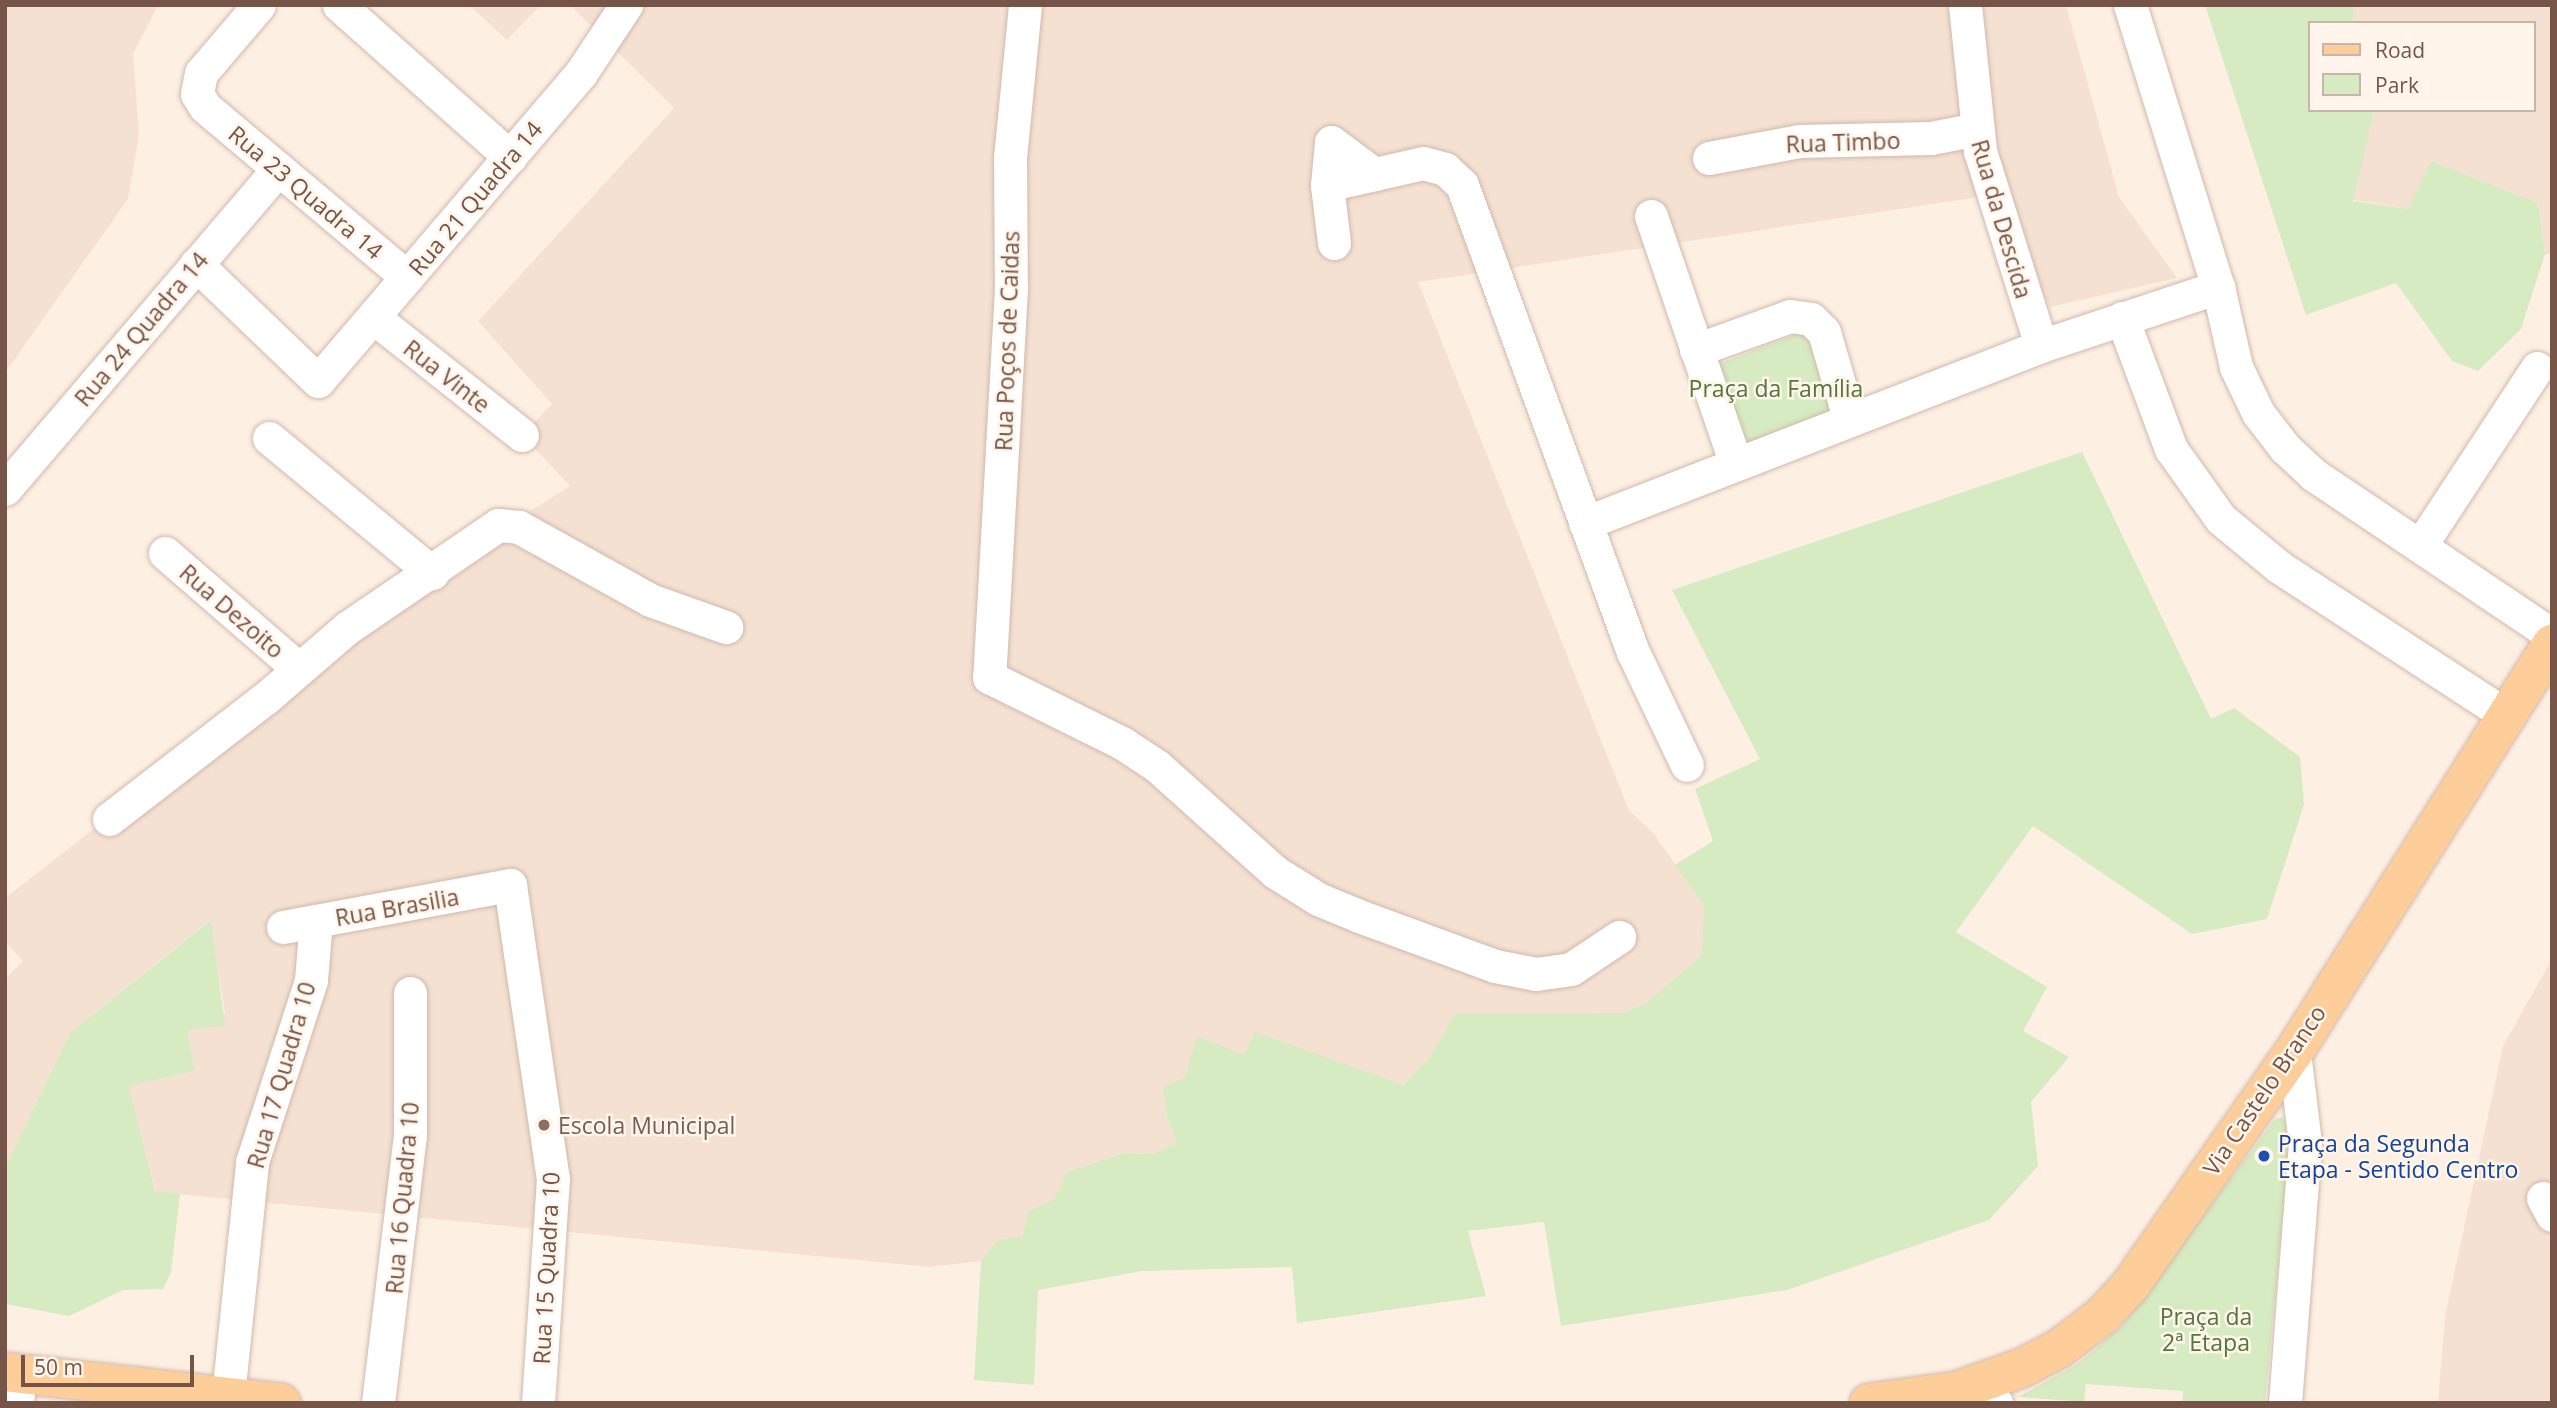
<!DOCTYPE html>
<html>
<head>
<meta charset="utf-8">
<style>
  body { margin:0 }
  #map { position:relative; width:2557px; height:1408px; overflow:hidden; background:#fdf0e3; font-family:"Open Sans",sans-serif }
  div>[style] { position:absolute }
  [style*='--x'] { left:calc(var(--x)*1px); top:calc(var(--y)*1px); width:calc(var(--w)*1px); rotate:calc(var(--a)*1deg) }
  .residential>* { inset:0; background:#f5e1d2 }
  .green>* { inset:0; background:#d6ebc1; transform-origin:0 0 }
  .roads { filter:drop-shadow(0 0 2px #d1b9ac) drop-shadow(0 0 2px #d1b9ac) }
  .minor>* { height:33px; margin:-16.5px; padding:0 16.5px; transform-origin:16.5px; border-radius:16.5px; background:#fff }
  .major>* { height:38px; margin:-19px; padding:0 19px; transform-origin:19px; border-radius:19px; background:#fece9a }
  .dots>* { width:19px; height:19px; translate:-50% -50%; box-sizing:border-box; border:4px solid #fff5ea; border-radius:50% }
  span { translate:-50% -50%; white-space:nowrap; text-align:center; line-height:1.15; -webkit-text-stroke:5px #fff5ea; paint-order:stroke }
  .street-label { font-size:23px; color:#765448 }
  .park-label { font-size:23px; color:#54763d }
  .education-label { font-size:23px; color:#785e54 }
  .left { translate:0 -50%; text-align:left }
  .transit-label { font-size:23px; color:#164399 }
  .frame { position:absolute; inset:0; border:7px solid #765448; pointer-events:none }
  .legend { position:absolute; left:2308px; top:21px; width:228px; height:91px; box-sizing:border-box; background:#fff5ea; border:2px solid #c8b5a9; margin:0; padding:9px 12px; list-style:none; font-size:21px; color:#765448 }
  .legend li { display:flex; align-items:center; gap:14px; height:35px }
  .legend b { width:35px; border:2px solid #c8b5a9 }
  .scale { position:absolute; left:21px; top:1355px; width:173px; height:32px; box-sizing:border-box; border:4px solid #765448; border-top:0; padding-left:9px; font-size:21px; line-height:24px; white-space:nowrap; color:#765448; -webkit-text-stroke:5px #fff5ea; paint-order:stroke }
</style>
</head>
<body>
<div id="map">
  <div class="residential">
    <i style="clip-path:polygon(5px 5px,158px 5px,133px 54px,139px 135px,128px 199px,5px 373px)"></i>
    <i style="clip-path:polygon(469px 5px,541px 5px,507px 40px)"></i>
    <i style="clip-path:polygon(570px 5px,2066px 5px,2119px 197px,2177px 278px,2050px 307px,1992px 195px,1418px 282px,1629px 810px,1654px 834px,1704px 905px,1703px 955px,1646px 1003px,1622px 1013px,1455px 1014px,1431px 1055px,1404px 1085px,1256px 1033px,1244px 1055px,1185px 1078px,1166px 1114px,1177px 1143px,1153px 1154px,1124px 1153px,1067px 1172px,1054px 1200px,1028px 1211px,1022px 1237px,998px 1241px,981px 1261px,929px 1267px,156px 1192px,128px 1086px,195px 1071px,187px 1030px,225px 1014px,210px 920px,70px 1033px,5px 1167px,5px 979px,23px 961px,5px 942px,5px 898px,299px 669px,432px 573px,570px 486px,522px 435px,552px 404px,478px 321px,674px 108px)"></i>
    <i style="clip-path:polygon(2353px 5px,2552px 5px,2552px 254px,2545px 254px,2538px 203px,2431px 161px,2409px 209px,2353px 200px,2364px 110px,2534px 110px,2534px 23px,2352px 23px)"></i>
    <i style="clip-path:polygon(2552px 959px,2552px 1403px,2438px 1403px,2445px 1316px,2503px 1046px)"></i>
  </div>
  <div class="green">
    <i style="clip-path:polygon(2205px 5px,2353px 5px,2353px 23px,2310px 23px,2310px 110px,2374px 110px,2353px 201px,2408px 209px,2431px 161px,2538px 203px,2545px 254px,2521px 329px,2478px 371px,2452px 361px,2396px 283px,2306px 315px)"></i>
    <i style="left:1807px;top:330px;width:85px;height:99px;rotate:69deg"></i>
    <i style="clip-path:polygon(2082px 452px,2211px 719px,2234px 708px,2300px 757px,2304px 804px,2267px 919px,2192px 934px,2033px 826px,1956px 932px,2047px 987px,2023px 1031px,2069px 1057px,2031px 1102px,2038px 1166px,1989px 1220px,1787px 1290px,1561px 1326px,1544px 1222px,1468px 1231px,1486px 1296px,1297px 1323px,1292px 1267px,1142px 1271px,1038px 1290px,1034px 1385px,974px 1380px,981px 1261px,998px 1240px,1022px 1237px,1028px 1211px,1053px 1200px,1067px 1172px,1124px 1153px,1153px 1154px,1177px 1143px,1166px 1114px,1163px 1086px,1185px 1078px,1197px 1036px,1244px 1055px,1255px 1032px,1404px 1085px,1431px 1055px,1455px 1014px,1622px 1013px,1646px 1003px,1702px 955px,1704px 905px,1675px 865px,1713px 841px,1695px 789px,1760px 759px,1672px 590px)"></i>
    <i style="clip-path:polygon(211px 920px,225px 1025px,187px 1030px,195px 1071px,129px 1086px,155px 1191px,180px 1193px,171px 1272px,163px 1289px,123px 1290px,69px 1316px,5px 1304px,5px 1167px,70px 1033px)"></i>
    <i style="clip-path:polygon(2282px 1117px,2291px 1130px,2265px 1403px,2182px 1403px,2183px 1391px,2086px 1384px,2084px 1402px,2018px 1397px,2077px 1364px,2122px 1326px,2274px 1120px)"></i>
  </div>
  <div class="roads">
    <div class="minor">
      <i style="--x:259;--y:5;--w:89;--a:130.5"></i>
      <i style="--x:201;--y:73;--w:21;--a:101"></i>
      <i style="--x:197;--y:94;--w:15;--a:58"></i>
      <i style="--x:205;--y:107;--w:264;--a:40.1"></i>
      <i style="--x:339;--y:5;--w:229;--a:41.6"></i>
      <i style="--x:1025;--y:5;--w:153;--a:95.6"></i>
      <i style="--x:1010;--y:157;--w:131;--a:89.6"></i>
      <i style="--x:1011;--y:288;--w:390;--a:93.2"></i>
      <i style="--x:989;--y:677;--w:148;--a:26.4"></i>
      <i style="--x:1122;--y:743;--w:42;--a:33.3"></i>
      <i style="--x:1157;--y:766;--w:159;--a:41.9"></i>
      <i style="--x:1275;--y:872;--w:51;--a:32.1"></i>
      <i style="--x:1318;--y:899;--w:44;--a:22.5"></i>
      <i style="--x:1359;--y:916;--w:145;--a:20.2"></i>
      <i style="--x:1495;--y:966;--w:42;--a:11"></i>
      <i style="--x:1536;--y:974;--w:35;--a:-8"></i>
      <i style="--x:1571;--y:969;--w:58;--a:-33.7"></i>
      <i style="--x:1965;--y:5;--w:147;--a:84.1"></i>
      <i style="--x:1980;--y:151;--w:204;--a:72.6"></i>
      <i style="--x:2130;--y:5;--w:295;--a:72.7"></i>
      <i style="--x:2218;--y:287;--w:82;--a:77.3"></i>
      <i style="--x:2236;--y:367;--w:51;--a:64.4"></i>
      <i style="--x:2258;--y:413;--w:44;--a:52.4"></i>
      <i style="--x:2285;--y:448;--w:40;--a:43"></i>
      <i style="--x:2314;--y:475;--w:287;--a:33.9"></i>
      <i style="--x:1709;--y:158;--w:92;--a:-10.7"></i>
      <i style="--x:1799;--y:141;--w:132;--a:-1.3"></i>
      <i style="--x:1931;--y:138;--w:47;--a:-11.1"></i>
      <i style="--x:1327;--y:185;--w:98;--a:-12.9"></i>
      <i style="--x:1423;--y:163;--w:23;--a:15"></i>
      <i style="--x:1445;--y:169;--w:23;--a:43"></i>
      <i style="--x:1462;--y:185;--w:497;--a:69.9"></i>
      <i style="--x:1633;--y:652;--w:125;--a:64.5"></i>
      <i style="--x:1651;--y:216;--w:260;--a:71.1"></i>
      <i style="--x:1334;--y:243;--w:58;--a:-96.9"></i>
      <i style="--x:1327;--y:185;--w:43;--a:-84.7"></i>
      <i style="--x:1331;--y:142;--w:54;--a:36.7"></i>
      <i style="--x:196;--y:264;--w:169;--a:43.8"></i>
      <i style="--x:318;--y:381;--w:405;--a:-49.5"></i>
      <i style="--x:581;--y:73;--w:82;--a:-56.5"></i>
      <i style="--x:373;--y:317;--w:190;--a:38.4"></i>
      <i style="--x:2122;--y:318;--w:140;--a:69.5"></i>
      <i style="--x:2171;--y:449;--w:86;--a:54.5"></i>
      <i style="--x:2221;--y:519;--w:75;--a:39.6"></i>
      <i style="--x:2279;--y:567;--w:273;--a:33.1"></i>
      <i style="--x:1696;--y:350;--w:100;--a:-19.9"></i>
      <i style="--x:1790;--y:316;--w:21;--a:8"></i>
      <i style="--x:1811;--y:319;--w:18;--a:45"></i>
      <i style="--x:1824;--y:332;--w:90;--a:73.8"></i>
      <i style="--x:269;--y:438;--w:212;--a:39.6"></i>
      <i style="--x:5;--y:489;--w:421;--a:-49.5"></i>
      <i style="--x:1585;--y:523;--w:489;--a:-21.2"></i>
      <i style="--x:2041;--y:346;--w:187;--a:-18.4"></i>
      <i style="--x:2420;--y:546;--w:213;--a:-56.7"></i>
      <i style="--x:165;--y:553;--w:177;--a:40.9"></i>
      <i style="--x:109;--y:819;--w:200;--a:-37.7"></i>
      <i style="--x:267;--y:697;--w:106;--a:-40.8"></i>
      <i style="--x:347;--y:628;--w:183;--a:-34.3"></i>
      <i style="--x:498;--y:525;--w:21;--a:5"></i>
      <i style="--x:519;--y:527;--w:150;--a:29.1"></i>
      <i style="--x:650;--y:600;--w:81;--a:19.6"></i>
      <i style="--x:283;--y:927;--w:231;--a:-10.5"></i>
      <i style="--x:510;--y:885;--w:296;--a:81.7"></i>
      <i style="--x:553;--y:1178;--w:225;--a:93.8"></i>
      <i style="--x:2543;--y:1198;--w:19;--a:62"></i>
      <i style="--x:1957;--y:1391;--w:41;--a:17.1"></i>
      <i style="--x:228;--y:1396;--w:235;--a:-84.1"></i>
      <i style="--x:252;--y:1162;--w:191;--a:-72"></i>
      <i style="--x:311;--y:980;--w:59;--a:-85.2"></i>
      <i style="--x:17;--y:1403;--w:28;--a:-84"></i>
      <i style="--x:378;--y:1403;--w:269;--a:-83.2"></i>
      <i style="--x:410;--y:1136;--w:143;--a:-90"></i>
      <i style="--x:2285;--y:1403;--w:261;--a:-85.6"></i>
      <i style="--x:2305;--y:1143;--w:92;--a:-96.9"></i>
    </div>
    <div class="major">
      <i style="--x:5;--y:1372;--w:278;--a:6.4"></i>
      <i style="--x:1869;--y:1403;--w:89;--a:-7.8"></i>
      <i style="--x:1957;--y:1391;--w:71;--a:-19.7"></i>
      <i style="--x:2024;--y:1367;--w:41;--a:-27.8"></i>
      <i style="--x:2060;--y:1348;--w:53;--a:-37.3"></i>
      <i style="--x:2102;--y:1316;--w:41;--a:-47"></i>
      <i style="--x:2130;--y:1286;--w:286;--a:-55"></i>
      <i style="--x:2294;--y:1052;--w:483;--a:-57.7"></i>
    </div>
  </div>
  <div class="dots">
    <i style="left:544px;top:1125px;background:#8d6e63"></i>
    <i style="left:2264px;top:1156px;background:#1a4fb4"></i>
  </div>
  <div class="street-label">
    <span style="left:1843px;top:142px;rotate:-2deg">Rua Timbo</span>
    <span style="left:306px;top:192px;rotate:40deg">Rua 23 Quadra 14</span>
    <span style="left:475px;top:198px;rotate:-50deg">Rua 21 Quadra 14</span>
    <span style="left:2002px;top:219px;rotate:74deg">Rua da Descida</span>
    <span style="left:141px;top:329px;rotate:-50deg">Rua 24 Quadra 14</span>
    <span style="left:1007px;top:341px;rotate:-88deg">Rua Poços de Caidas</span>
    <span style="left:447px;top:376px;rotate:38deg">Rua Vinte</span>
    <span style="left:232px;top:611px;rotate:41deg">Rua Dezoito</span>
    <span style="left:397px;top:907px;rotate:-10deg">Rua Brasilia</span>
    <span style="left:281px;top:1075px;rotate:-74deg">Rua 17 Quadra 10</span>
    <span style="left:2264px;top:1090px;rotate:-56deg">Via Castelo Branco</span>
    <span style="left:402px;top:1198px;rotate:-85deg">Rua 16 Quadra 10</span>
    <span style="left:546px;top:1268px;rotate:-87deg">Rua 15 Quadra 10</span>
  </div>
  <div class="park-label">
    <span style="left:1776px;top:388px">Praça da Família</span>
    <span style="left:2206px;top:1329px">Praça da<br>2ª Etapa</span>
  </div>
  <div class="education-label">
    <span class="left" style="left:558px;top:1125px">Escola Municipal</span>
  </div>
  <div class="transit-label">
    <span class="left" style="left:2278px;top:1156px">Praça da Segunda<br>Etapa - Sentido Centro</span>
  </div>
  <div class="frame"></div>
  <ul class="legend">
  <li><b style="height:9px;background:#fece9a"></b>Road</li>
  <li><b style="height:19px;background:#d6ebc1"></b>Park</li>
  </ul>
  <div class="scale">50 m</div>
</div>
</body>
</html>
